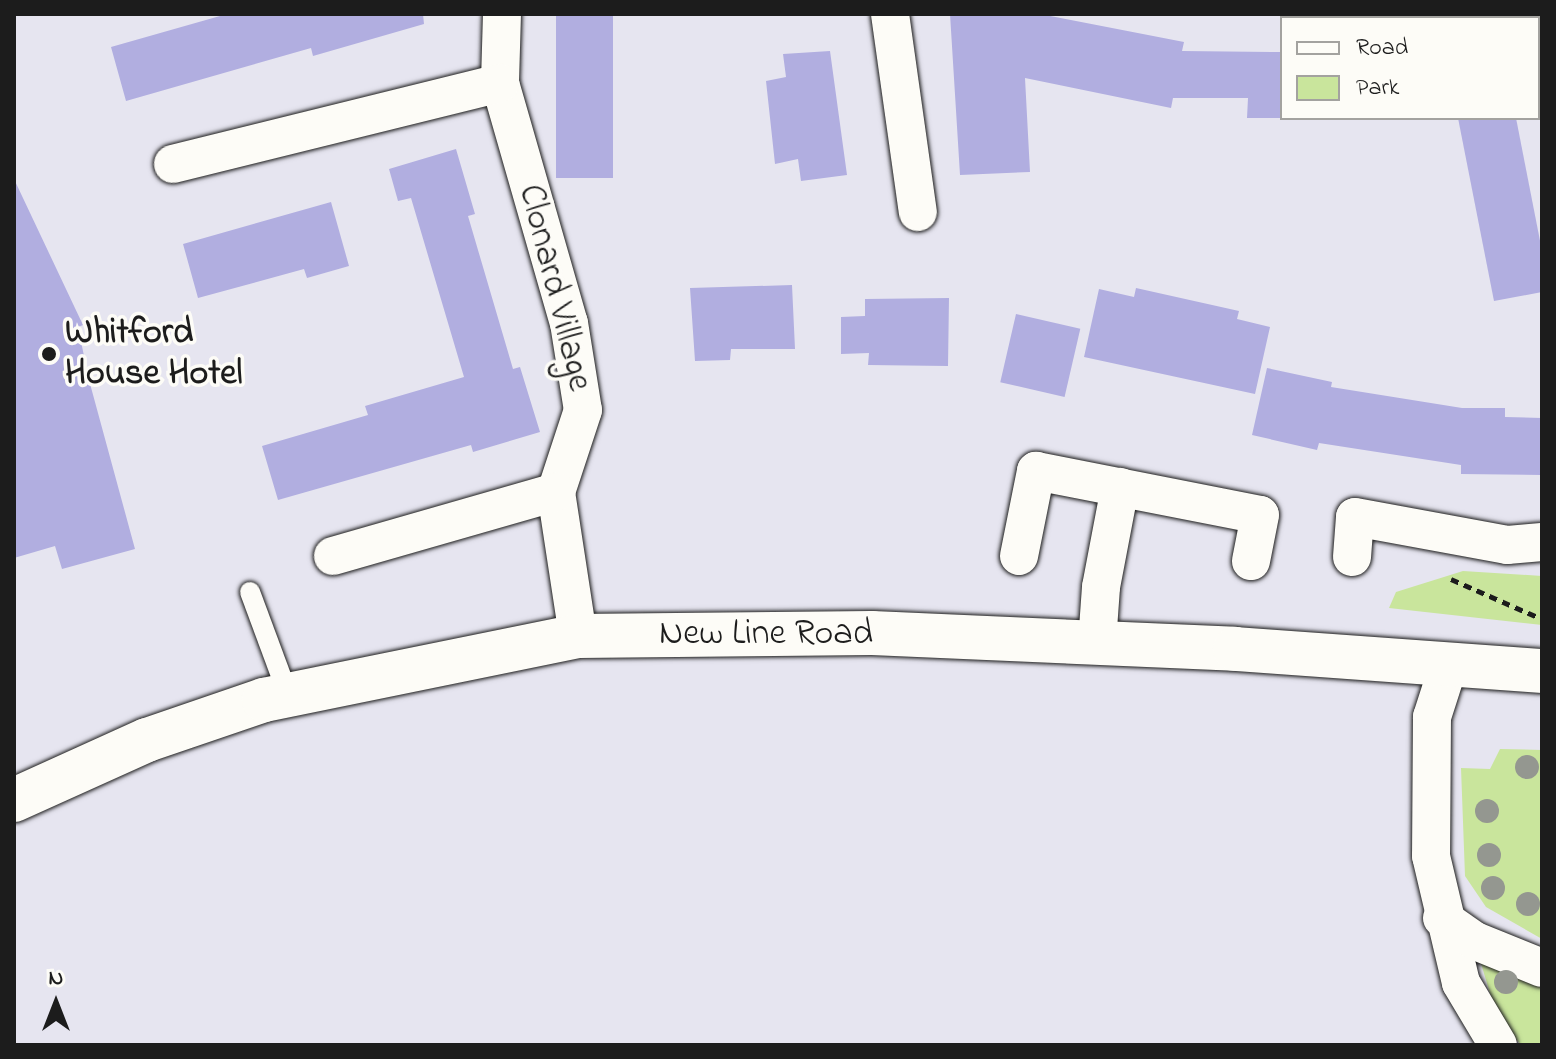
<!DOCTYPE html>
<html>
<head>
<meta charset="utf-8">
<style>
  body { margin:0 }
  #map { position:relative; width:1556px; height:1059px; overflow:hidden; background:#e6e5f0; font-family:"Indie Flower",sans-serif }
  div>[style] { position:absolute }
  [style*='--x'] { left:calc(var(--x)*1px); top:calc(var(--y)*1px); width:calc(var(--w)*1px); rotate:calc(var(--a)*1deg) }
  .green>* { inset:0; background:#c9e59c }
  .building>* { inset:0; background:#b1aee0; transform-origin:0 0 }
  .path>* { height:5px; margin-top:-2.5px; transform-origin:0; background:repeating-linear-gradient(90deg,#1c1c1c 0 8px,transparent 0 14px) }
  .roads { filter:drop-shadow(0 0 2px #1c1c1c) drop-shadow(0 0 2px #1c1c1c) }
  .lane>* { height:20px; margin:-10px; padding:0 10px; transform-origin:10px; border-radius:10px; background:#fdfcf7 }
  .street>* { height:38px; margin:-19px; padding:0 19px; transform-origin:19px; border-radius:19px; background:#fdfcf7 }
  .secondary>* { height:44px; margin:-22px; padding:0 22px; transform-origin:22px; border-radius:22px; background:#fdfcf7 }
  .trees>* { width:24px; height:24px; margin:-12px; border-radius:50%; background:#949790 }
  .dots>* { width:22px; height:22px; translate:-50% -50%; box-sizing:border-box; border:4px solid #fdfcf7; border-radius:50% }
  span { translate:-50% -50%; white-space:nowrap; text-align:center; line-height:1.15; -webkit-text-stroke:7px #fdfcf7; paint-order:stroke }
  .street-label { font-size:36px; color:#1c1c1c }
  .poi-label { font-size:36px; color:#1c1c1c; font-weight:700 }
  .left { translate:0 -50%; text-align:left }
  .frame { position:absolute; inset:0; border:16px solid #1c1c1c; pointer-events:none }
  .legend { position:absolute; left:1280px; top:16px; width:260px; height:104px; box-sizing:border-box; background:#fdfcf7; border:2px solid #a3a29f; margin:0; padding:10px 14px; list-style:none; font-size:24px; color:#1c1c1c }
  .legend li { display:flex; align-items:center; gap:16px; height:40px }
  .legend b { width:40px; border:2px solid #a3a29f }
  .north { position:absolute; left:16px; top:963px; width:80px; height:80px; -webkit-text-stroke:6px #fdfcf7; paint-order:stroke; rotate:0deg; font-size:22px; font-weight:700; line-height:32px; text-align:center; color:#1c1c1c }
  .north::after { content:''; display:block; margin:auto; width:28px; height:36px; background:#1c1c1c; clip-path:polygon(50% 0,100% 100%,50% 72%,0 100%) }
</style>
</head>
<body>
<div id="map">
  <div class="green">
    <i style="clip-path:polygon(1463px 571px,1542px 576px,1542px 625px,1389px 608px,1396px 592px)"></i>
    <i style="clip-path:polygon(1500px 749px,1542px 750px,1542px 939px,1486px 907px,1465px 876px,1461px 768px,1490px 769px)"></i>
    <i style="clip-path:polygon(1480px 960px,1542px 984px,1542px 1045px,1521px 1045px,1516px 1039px,1492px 1000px)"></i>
  </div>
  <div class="building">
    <i style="clip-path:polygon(227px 14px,423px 14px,424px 24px,313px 56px,311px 48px,126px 101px,111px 47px)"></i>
    <i style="left:556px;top:14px;width:57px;height:164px"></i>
    <i style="clip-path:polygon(950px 14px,1040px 14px,1184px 42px,1182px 51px,1282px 52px,1282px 118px,1247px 118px,1248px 98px,1173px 98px,1171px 108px,1025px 78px,1030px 172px,960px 175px)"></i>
    <i style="clip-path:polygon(830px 51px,847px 175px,801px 181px,798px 159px,775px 164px,766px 81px,786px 77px,783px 54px)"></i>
    <i style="clip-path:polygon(1458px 118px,1516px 118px,1542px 251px,1542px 292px,1494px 301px)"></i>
    <i style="clip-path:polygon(456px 149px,475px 214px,468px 216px,513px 369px,520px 367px,540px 432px,473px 452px,471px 445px,278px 500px,262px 446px,368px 415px,365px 406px,464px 377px,411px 198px,398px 201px,389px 169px)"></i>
    <i style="clip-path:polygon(14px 179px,83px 325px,78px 327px,89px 380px,135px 549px,62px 569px,55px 546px,14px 558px)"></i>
    <i style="clip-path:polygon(331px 202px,349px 266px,307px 278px,304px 269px,198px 298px,183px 244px)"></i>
    <i style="clip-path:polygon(792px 285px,795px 349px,731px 349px,730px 360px,695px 361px,690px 288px)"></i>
    <i style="clip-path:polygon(1136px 288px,1239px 311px,1237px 319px,1270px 327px,1255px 394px,1084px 357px,1099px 289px,1134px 297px)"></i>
    <i style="clip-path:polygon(949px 298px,948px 366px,868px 365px,869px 353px,841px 354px,841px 317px,865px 316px,865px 299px)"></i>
    <i style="left:1016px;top:314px;width:66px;height:70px;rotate:13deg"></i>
    <i style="clip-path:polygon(1267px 368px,1332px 382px,1331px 387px,1462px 408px,1505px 408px,1505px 417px,1542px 418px,1542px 475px,1461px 474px,1461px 465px,1319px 443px,1317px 450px,1252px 435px)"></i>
  </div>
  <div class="path">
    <i style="--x:1451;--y:579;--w:99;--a:23.7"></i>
  </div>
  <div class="roads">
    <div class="lane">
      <i style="--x:250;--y:592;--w:110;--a:69.7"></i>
    </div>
    <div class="street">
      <i style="--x:502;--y:14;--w:69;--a:91.7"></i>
      <i style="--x:500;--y:83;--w:250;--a:74"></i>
      <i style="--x:569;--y:323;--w:88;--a:80.9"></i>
      <i style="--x:583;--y:410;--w:86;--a:108.2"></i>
      <i style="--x:556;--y:492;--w:146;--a:81.3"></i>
      <i style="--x:890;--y:14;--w:200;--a:82"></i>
      <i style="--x:173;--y:164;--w:337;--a:-13.9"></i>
      <i style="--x:333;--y:556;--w:232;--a:-16"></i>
      <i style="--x:1019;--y:556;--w:87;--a:-78.7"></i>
      <i style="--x:1036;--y:471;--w:228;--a:11.1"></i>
      <i style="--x:1260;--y:515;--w:47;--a:101.1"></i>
      <i style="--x:1352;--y:557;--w:40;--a:-85.7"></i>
      <i style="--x:1355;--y:517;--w:155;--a:10.4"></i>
      <i style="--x:1507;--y:545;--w:35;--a:-5"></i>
      <i style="--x:1097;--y:643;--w:56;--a:-85.9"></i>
      <i style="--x:1101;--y:587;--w:102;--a:-79.2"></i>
      <i style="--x:1449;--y:664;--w:56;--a:107.8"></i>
      <i style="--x:1432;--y:717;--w:139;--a:90.4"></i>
      <i style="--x:1431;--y:856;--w:130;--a:76.7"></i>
      <i style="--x:1461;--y:983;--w:72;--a:59.2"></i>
      <i style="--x:1442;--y:918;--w:38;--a:35"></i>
      <i style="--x:1473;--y:940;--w:74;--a:22.1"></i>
    </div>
    <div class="secondary">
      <i style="--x:14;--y:800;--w:146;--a:-24.3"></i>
      <i style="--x:147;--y:740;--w:124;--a:-18.9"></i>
      <i style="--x:264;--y:700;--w:320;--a:-11.5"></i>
      <i style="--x:578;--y:636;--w:294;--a:-0.6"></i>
      <i style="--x:872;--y:633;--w:363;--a:2.5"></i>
      <i style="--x:1235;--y:649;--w:308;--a:4.1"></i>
    </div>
  </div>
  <div class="trees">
    <i style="left:1527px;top:767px"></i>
    <i style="left:1487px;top:811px"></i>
    <i style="left:1489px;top:855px"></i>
    <i style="left:1493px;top:888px"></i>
    <i style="left:1528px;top:904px"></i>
    <i style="left:1506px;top:982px"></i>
  </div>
  <div class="dots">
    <i style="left:49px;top:354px;background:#1c1c1c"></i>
  </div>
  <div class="street-label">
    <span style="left:554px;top:288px;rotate:76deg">Clonard Village</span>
    <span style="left:766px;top:635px">New Line Road</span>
  </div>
  <div class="poi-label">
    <span class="left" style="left:65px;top:354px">Whitford<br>House Hotel</span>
  </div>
  <div class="frame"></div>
  <ul class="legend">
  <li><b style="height:10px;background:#fdfcf7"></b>Road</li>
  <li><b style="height:22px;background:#c9e59c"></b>Park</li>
  </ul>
  <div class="north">N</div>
</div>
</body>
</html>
